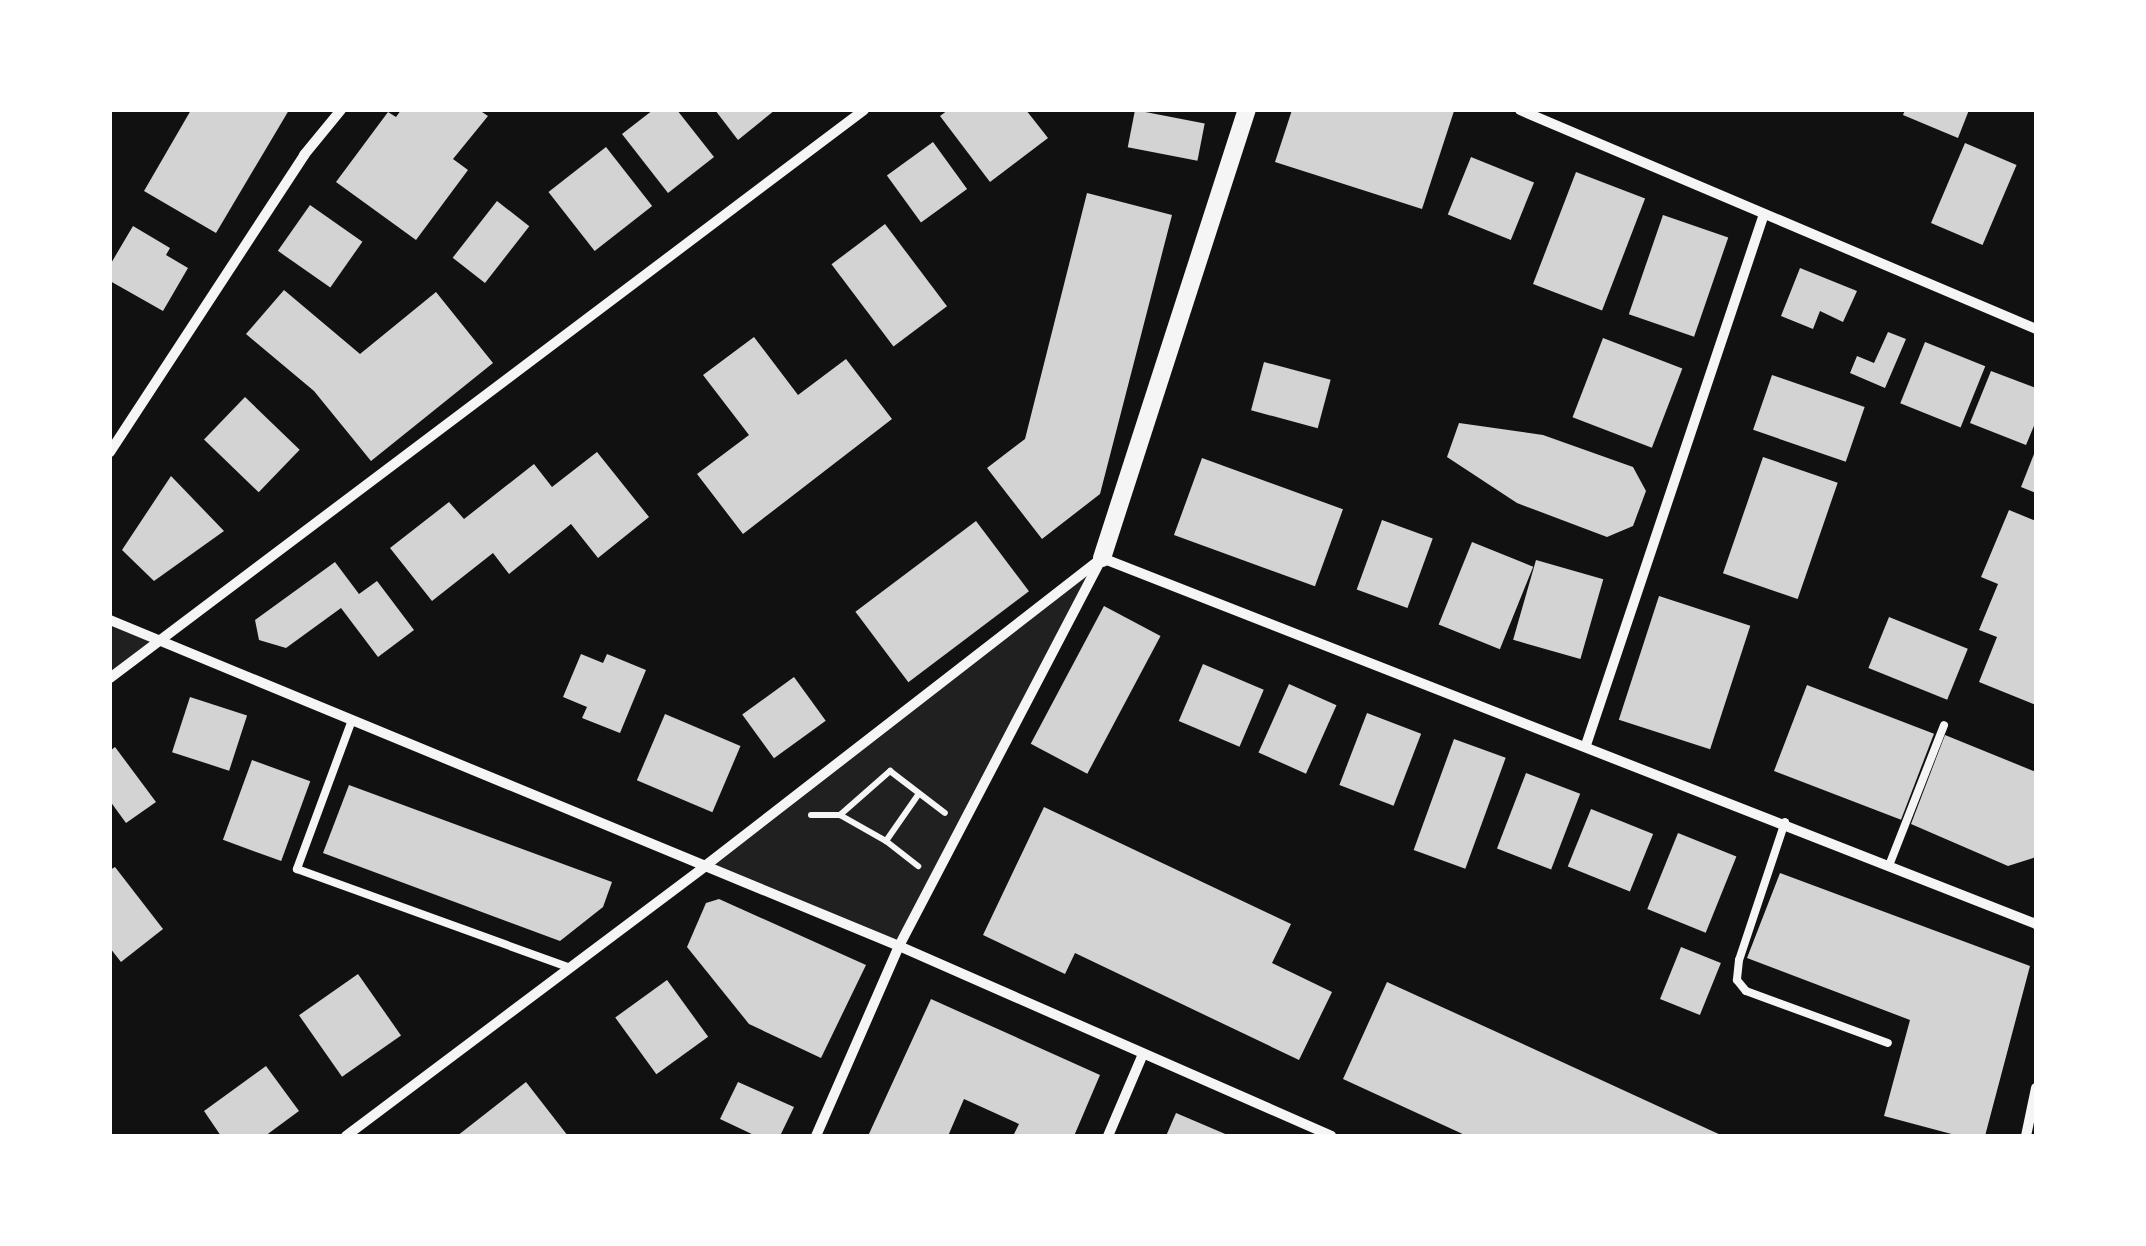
<!DOCTYPE html>
<html>
<head>
<meta charset="utf-8">
<style>
  body { margin:0 }
  #map { position:relative; width:2146px; height:1246px; overflow:hidden; background:#111; font-family:"PT Sans",sans-serif }
  div>[style] { position:absolute }
  [style*='--x'] { left:calc(var(--x)*1px); top:calc(var(--y)*1px); width:calc(var(--w)*1px); rotate:calc(var(--a)*1deg) }
  .green>* { inset:0; background:#202020 }
  .building>* { inset:0; background:#d3d3d3; transform-origin:0 0 }
  .path>* { height:6px; margin:-3px; padding:0 3px; transform-origin:3px; border-radius:3px; background:#f5f5f5 }
  .service>* { height:8px; margin:-4px; padding:0 4px; transform-origin:4px; border-radius:4px; background:#f5f5f5 }
  .minor>* { height:10px; margin:-5px; padding:0 5px; transform-origin:5px; border-radius:5px; background:#f5f5f5 }
  .tertiary>* { height:18px; margin:-9px; padding:0 9px; transform-origin:9px; border-radius:9px; background:#f5f5f5 }
  span { translate:-50% -50%; white-space:nowrap; text-align:center; line-height:1.15; -webkit-text-stroke:8px #fff; paint-order:stroke }
  .frame { position:absolute; inset:0; border:112px solid #fff; pointer-events:none }
</style>
</head>
<body>
<div id="map">
  <div class="green">
    <i style="clip-path:polygon(1102px 558px,899px 946px,705px 866px)"></i>
    <i style="clip-path:polygon(110px 621px,160px 641px,110px 678px)"></i>
  </div>
  <div class="building">
    <i style="clip-path:polygon(191px 110px,289px 110px,216px 233px,144px 191px)"></i>
    <i style="clip-path:polygon(401px 110px,479px 110px,488px 116px,453px 159px,468px 170px,416px 240px,336px 182px,388px 112px,396px 117px)"></i>
    <i style="clip-path:polygon(653px 110px,677px 110px,714px 157px,668px 193px,622px 134px)"></i>
    <i style="clip-path:polygon(715px 110px,775px 110px,738px 140px)"></i>
    <i style="clip-path:polygon(948px 110px,1026px 110px,1048px 138px,990px 182px,940px 116px)"></i>
    <i style="left:1135px;top:110px;width:71px;height:38px;rotate:11deg"></i>
    <i style="clip-path:polygon(1292px 110px,1454px 111px,1422px 209px,1275px 162px)"></i>
    <i style="clip-path:polygon(1905px 110px,1969px 110px,1958px 138px,1903px 115px)"></i>
    <i style="left:933px;top:142px;width:58px;height:57px;rotate:54deg"></i>
    <i style="left:1965px;top:143px;width:56px;height:87px;rotate:23deg"></i>
    <i style="left:606px;top:147px;width:75px;height:73px;rotate:52deg"></i>
    <i style="left:1471px;top:157px;width:68px;height:62px;rotate:22deg"></i>
    <i style="left:1576px;top:172px;width:74px;height:120px;rotate:21deg"></i>
    <i style="clip-path:polygon(1087px 193px,1172px 215px,1100px 494px,1042px 539px,987px 468px,1025px 439px)"></i>
    <i style="left:497px;top:201px;width:41px;height:72px;rotate:38deg"></i>
    <i style="left:310px;top:205px;width:64px;height:56px;rotate:35deg"></i>
    <i style="left:1663px;top:215px;width:69px;height:105px;rotate:19deg"></i>
    <i style="left:885px;top:224px;width:103px;height:67px;rotate:53deg"></i>
    <i style="clip-path:polygon(133px 226px,170px 248px,166px 255px,188px 268px,163px 311px,110px 281px,110px 265px)"></i>
    <i style="clip-path:polygon(1800px 268px,1857px 291px,1843px 322px,1820px 311px,1813px 329px,1781px 316px)"></i>
    <i style="clip-path:polygon(284px 290px,360px 354px,436px 292px,493px 363px,371px 461px,314px 391px,246px 334px)"></i>
    <i style="clip-path:polygon(1888px 332px,1906px 339px,1885px 388px,1850px 373px,1857px 356px,1874px 363px)"></i>
    <i style="clip-path:polygon(754px 337px,798px 395px,846px 359px,892px 419px,743px 534px,697px 474px,749px 435px,703px 375px)"></i>
    <i style="left:1603px;top:338px;width:85px;height:85px;rotate:21deg"></i>
    <i style="left:1925px;top:342px;width:65px;height:66px;rotate:22deg"></i>
    <i style="left:1264px;top:362px;width:69px;height:50px;rotate:15deg"></i>
    <i style="clip-path:polygon(1991px 371px,2036px 388px,2036px 421px,2026px 445px,1970px 423px)"></i>
    <i style="left:1772px;top:375px;width:98px;height:58px;rotate:19deg"></i>
    <i style="left:245px;top:397px;width:76px;height:59px;rotate:44deg"></i>
    <i style="clip-path:polygon(1459px 423px,1543px 435px,1633px 467px,1646px 491px,1633px 526px,1607px 537px,1517px 503px,1447px 457px)"></i>
    <i style="clip-path:polygon(2036px 449px,2036px 493px,2021px 487px)"></i>
    <i style="clip-path:polygon(597px 452px,649px 517px,598px 558px,571px 524px,509px 574px,493px 553px,432px 601px,390px 548px,449px 502px,464px 519px,534px 464px,552px 487px)"></i>
    <i style="left:1763px;top:457px;width:79px;height:123px;rotate:19deg"></i>
    <i style="left:1202px;top:458px;width:150px;height:82px;rotate:20deg"></i>
    <i style="clip-path:polygon(171px 476px,224px 531px,154px 581px,122px 550px)"></i>
    <i style="clip-path:polygon(2009px 510px,2036px 521px,2036px 705px,1979px 682px,1997px 637px,1979px 630px,1998px 584px,1981px 577px)"></i>
    <i style="left:1382px;top:520px;width:54px;height:74px;rotate:20deg"></i>
    <i style="left:976px;top:521px;width:88px;height:151px;rotate:53deg"></i>
    <i style="left:1472px;top:542px;width:66px;height:89px;rotate:22deg"></i>
    <i style="left:1536px;top:560px;width:70px;height:83px;rotate:16deg"></i>
    <i style="clip-path:polygon(335px 562px,359px 594px,377px 581px,414px 630px,378px 657px,341px 608px,286px 648px,259px 640px,255px 620px)"></i>
    <i style="left:1659px;top:596px;width:96px;height:130px;rotate:18deg"></i>
    <i style="left:1104px;top:606px;width:64px;height:156px;rotate:28deg"></i>
    <i style="left:1889px;top:617px;width:85px;height:55px;rotate:22deg"></i>
    <i style="clip-path:polygon(581px 654px,603px 663px,607px 654px,646px 670px,620px 733px,582px 718px,587px 707px,563px 697px)"></i>
    <i style="left:1203px;top:664px;width:66px;height:62px;rotate:23deg"></i>
    <i style="left:794px;top:677px;width:54px;height:64px;rotate:54deg"></i>
    <i style="left:1289px;top:684px;width:52px;height:75px;rotate:24deg"></i>
    <i style="left:1807px;top:685px;width:136px;height:92px;rotate:21deg"></i>
    <i style="left:190px;top:697px;width:60px;height:58px;rotate:18deg"></i>
    <i style="left:1367px;top:713px;width:58px;height:77px;rotate:21deg"></i>
    <i style="left:665px;top:714px;width:82px;height:72px;rotate:23deg"></i>
    <i style="clip-path:polygon(1945px 735px,2036px 772px,2036px 857px,2008px 866px,1911px 824px)"></i>
    <i style="left:1454px;top:739px;width:55px;height:118px;rotate:20deg"></i>
    <i style="clip-path:polygon(115px 747px,156px 802px,126px 823px,110px 801px,110px 751px)"></i>
    <i style="left:252px;top:760px;width:62px;height:85px;rotate:20deg"></i>
    <i style="left:1526px;top:773px;width:58px;height:81px;rotate:21deg"></i>
    <i style="clip-path:polygon(349px 785px,612px 882px,603px 907px,560px 941px,323px 853px)"></i>
    <i style="clip-path:polygon(1044px 807px,1291px 924px,1272px 963px,1332px 992px,1299px 1060px,1075px 953px,1065px 974px,983px 935px)"></i>
    <i style="left:1591px;top:809px;width:67px;height:62px;rotate:22deg"></i>
    <i style="left:1678px;top:833px;width:63px;height:82px;rotate:22deg"></i>
    <i style="clip-path:polygon(115px 867px,163px 929px,121px 962px,110px 948px,110px 870px)"></i>
    <i style="clip-path:polygon(1780px 873px,2030px 966px,1985px 1136px,1959px 1136px,1884px 1116px,1910px 1020px,1747px 958px)"></i>
    <i style="clip-path:polygon(719px 899px,866px 965px,821px 1058px,749px 1024px,687px 947px,706px 903px)"></i>
    <i style="left:1681px;top:947px;width:43px;height:56px;rotate:22deg"></i>
    <i style="left:358px;top:974px;width:75px;height:72px;rotate:55deg"></i>
    <i style="left:667px;top:980px;width:70px;height:64px;rotate:54deg"></i>
    <i style="clip-path:polygon(1387px 982px,1523px 1044px,1723px 1136px,1467px 1136px,1343px 1079px)"></i>
    <i style="clip-path:polygon(931px 999px,1100px 1075px,1074px 1136px,1013px 1136px,1019px 1124px,964px 1099px,948px 1136px,868px 1136px)"></i>
    <i style="clip-path:polygon(266px 1066px,299px 1111px,265px 1136px,221px 1136px,204px 1111px)"></i>
    <i style="clip-path:polygon(526px 1082px,568px 1136px,457px 1136px)"></i>
    <i style="clip-path:polygon(738px 1082px,794px 1107px,780px 1136px,756px 1136px,720px 1119px)"></i>
    <i style="clip-path:polygon(1176px 1113px,1230px 1136px,1166px 1136px)"></i>
  </div>
  <div class="path">
    <i style="--x:811;--y:815;--w:29;--a:0"></i>
    <i style="--x:840;--y:815;--w:53;--a:29.5"></i>
    <i style="--x:886;--y:841;--w:41;--a:38"></i>
    <i style="--x:840;--y:815;--w:67;--a:-41.3"></i>
    <i style="--x:890;--y:771;--w:69;--a:37.4"></i>
    <i style="--x:886;--y:841;--w:56;--a:-55.2"></i>
  </div>
  <div class="service">
    <i style="--x:352;--y:720;--w:159;--a:110.3"></i>
    <i style="--x:297;--y:869;--w:288;--a:19.9"></i>
    <i style="--x:1785;--y:822;--w:145;--a:108.4"></i>
    <i style="--x:1739;--y:960;--w:20;--a:96"></i>
    <i style="--x:1737;--y:980;--w:14;--a:51"></i>
    <i style="--x:1746;--y:991;--w:151;--a:20.1"></i>
    <i style="--x:1890;--y:863;--w:148;--a:-68.6"></i>
  </div>
  <div class="minor">
    <i style="--x:1520;--y:110;--w:561;--a:23"></i>
    <i style="--x:110;--y:452;--w:355;--a:-56.8"></i>
    <i style="--x:304;--y:155;--w:58;--a:-50.6"></i>
    <i style="--x:1102;--y:558;--w:1003;--a:21.4"></i>
    <i style="--x:110;--y:620;--w:854;--a:22.45"></i>
    <i style="--x:899;--y:946;--w:472;--a:23.7"></i>
    <i style="--x:110;--y:678;--w:944;--a:-36.99"></i>
    <i style="--x:1586;--y:745;--w:560;--a:-71.47"></i>
    <i style="--x:346;--y:1136;--w:449;--a:-36.9"></i>
    <i style="--x:705;--y:866;--w:502;--a:-37.8"></i>
    <i style="--x:816;--y:1136;--w:207;--a:-66.4"></i>
    <i style="--x:899;--y:946;--w:431;--a:-62.4"></i>
    <i style="--x:1108;--y:1136;--w:89;--a:-66.9"></i>
    <i style="--x:2026;--y:1136;--w:49;--a:-78.2"></i>
  </div>
  <div class="tertiary">
    <i style="--x:1102;--y:558;--w:471;--a:-72.1"></i>
  </div>
  <div class="frame"></div>
</div>
</body>
</html>
